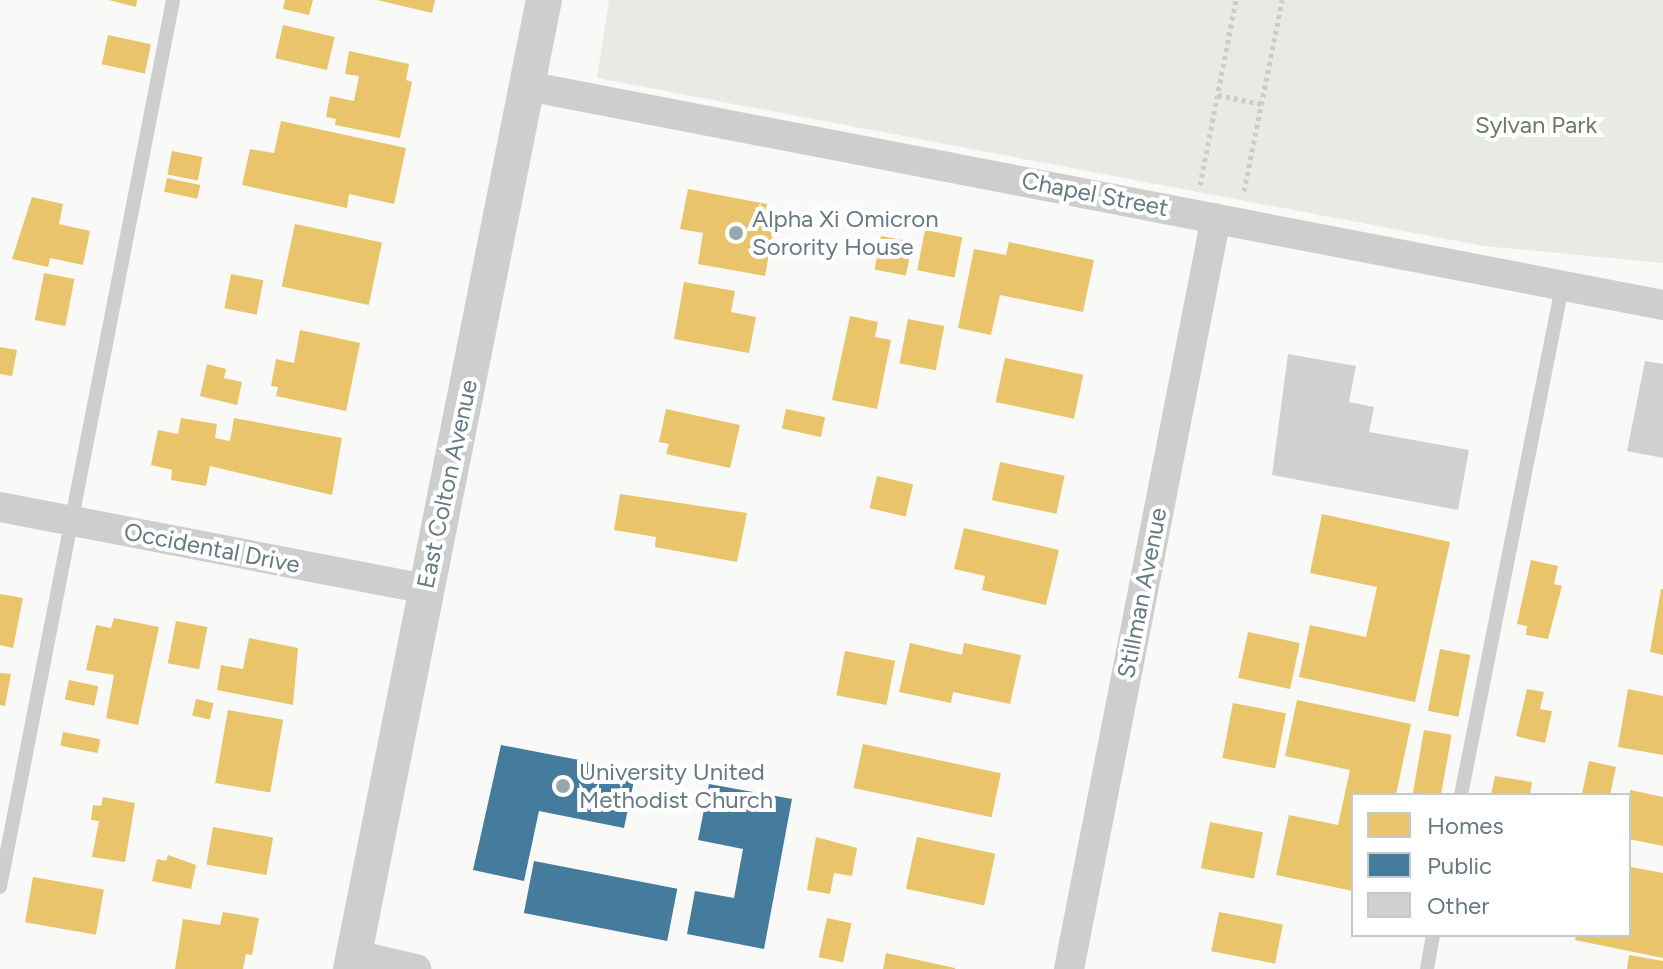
<!DOCTYPE html>
<html>
<head>
<meta charset="utf-8">
<style>
  body { margin:0 }
  #map { position:relative; width:1663px; height:969px; overflow:hidden; background:#f9f9f8; font-family:Figtree,sans-serif }
  div>[style] { position:absolute }
  [style*='--x'] { left:calc(var(--x)*1px); top:calc(var(--y)*1px); width:calc(var(--w)*1px); rotate:calc(var(--a)*1deg) }
  .green>* { inset:0; background:#e8ebe5 }
  .homes>* { inset:0; background:#e9c46a; transform-origin:0 0 }
  .public>* { inset:0; background:#457b9d; transform-origin:0 0 }
  .building>* { inset:0; background:#cfd1d1 }
  .path>* { height:5px; margin-top:-2.5px; transform-origin:0; background:repeating-linear-gradient(90deg,#cacccd 0 4px,transparent 0 8px) }
  .service>* { height:14px; margin:-7px; padding:0 7px; transform-origin:7px; border-radius:7px; background:#cececf }
  .minor>* { height:30px; margin:-15px; padding:0 15px; transform-origin:15px; border-radius:15px; background:#cececf }
  .tertiary>* { height:36px; margin:-18px; padding:0 18px; transform-origin:18px; border-radius:18px; background:#cececf }
  .dots>* { width:22px; height:22px; translate:-50% -50%; box-sizing:border-box; border:4px solid #fff; border-radius:50% }
  span { translate:-50% -50%; white-space:nowrap; text-align:center; line-height:1.15; -webkit-text-stroke:8px #fff; paint-order:stroke }
  .park-label { font-size:24px; color:#6b7a64 }
  .street-label { font-size:24px; color:#657a82 }
  .poi-label { font-size:24px; color:#657a82 }
  .left { translate:0 -50%; text-align:left }
  .legend { position:absolute; left:1351px; top:793px; width:280px; height:144px; box-sizing:border-box; background:#fff; border:2px solid #c1cacd; margin:0; padding:10px 14px; list-style:none; font-size:24px; color:#657a82 }
  .legend li { display:flex; align-items:center; gap:16px; height:40px }
  .legend b { width:40px; border:2px solid #c1cacd }
</style>
</head>
<body>
<div id="map">
  <div class="green">
    <i style="clip-path:polygon(609px 0,1663px 0,1663px 263px,1483px 246px,597px 78px)"></i>
  </div>
  <div class="homes">
    <i style="clip-path:polygon(109px 0,137px 0,136px 7px)"></i>
    <i style="clip-path:polygon(285px 0,313px 0,309px 15px,283px 9px)"></i>
    <i style="clip-path:polygon(377px 0,435px 0,432px 13px)"></i>
    <i style="left:283px;top:25px;width:53px;height:34px;rotate:13deg"></i>
    <i style="left:108px;top:35px;width:44px;height:30px;rotate:12deg"></i>
    <i style="clip-path:polygon(349px 51px,409px 64px,406px 80px,412px 82px,400px 138px,335px 125px,336px 119px,326px 117px,330px 96px,354px 101px,359px 76px,345px 74px)"></i>
    <i style="clip-path:polygon(281px 121px,406px 148px,394px 204px,349px 194px,347px 208px,242px 185px,250px 149px,274px 153px)"></i>
    <i style="left:172px;top:151px;width:31px;height:24px;rotate:11deg"></i>
    <i style="left:167px;top:178px;width:34px;height:14px;rotate:12deg"></i>
    <i style="clip-path:polygon(688px 189px,767px 204px,762px 230px,773px 232px,765px 276px,698px 264px,703px 233px,680px 229px)"></i>
    <i style="clip-path:polygon(32px 197px,63px 204px,59px 224px,90px 231px,83px 265px,50px 258px,48px 267px,12px 259px)"></i>
    <i style="left:295px;top:224px;width:89px;height:64px;rotate:12deg"></i>
    <i style="left:925px;top:230px;width:38px;height:41px;rotate:11deg"></i>
    <i style="left:881px;top:236px;width:32px;height:34px;rotate:11deg"></i>
    <i style="clip-path:polygon(1009px 242px,1094px 260px,1083px 312px,1000px 295px,991px 335px,958px 328px,974px 249px,1006px 255px)"></i>
    <i style="left:44px;top:273px;width:31px;height:48px;rotate:11deg"></i>
    <i style="left:231px;top:274px;width:33px;height:35px;rotate:11deg"></i>
    <i style="clip-path:polygon(684px 282px,735px 291px,731px 312px,756px 317px,749px 353px,674px 339px)"></i>
    <i style="clip-path:polygon(850px 316px,878px 322px,875px 337px,891px 340px,877px 409px,832px 400px)"></i>
    <i style="left:908px;top:319px;width:37px;height:45px;rotate:11deg"></i>
    <i style="clip-path:polygon(300px 330px,360px 343px,346px 411px,276px 396px,278px 387px,271px 386px,276px 359px,294px 363px)"></i>
    <i style="clip-path:polygon(0 347px,17px 350px,12px 376px,0 374px)"></i>
    <i style="left:1005px;top:358px;width:80px;height:45px;rotate:12deg"></i>
    <i style="clip-path:polygon(207px 364px,226px 369px,224px 378px,242px 382px,237px 405px,200px 396px)"></i>
    <i style="clip-path:polygon(666px 409px,740px 425px,730px 468px,666px 454px,669px 444px,659px 442px)"></i>
    <i style="left:786px;top:409px;width:40px;height:20px;rotate:12deg"></i>
    <i style="clip-path:polygon(181px 418px,217px 424px,215px 438px,230px 441px,234px 418px,342px 438px,332px 495px,210px 466px,206px 486px,171px 480px,172px 470px,151px 465px,158px 430px,178px 434px)"></i>
    <i style="left:1000px;top:462px;width:66px;height:39px;rotate:12deg"></i>
    <i style="left:877px;top:476px;width:37px;height:33px;rotate:13deg"></i>
    <i style="clip-path:polygon(620px 494px,747px 513px,737px 562px,655px 547px,656px 537px,614px 530px)"></i>
    <i style="clip-path:polygon(1322px 514px,1450px 542px,1415px 702px,1299px 677px,1310px 625px,1366px 637px,1377px 587px,1310px 573px)"></i>
    <i style="clip-path:polygon(964px 528px,1059px 550px,1046px 605px,982px 590px,985px 576px,954px 569px)"></i>
    <i style="clip-path:polygon(1531px 560px,1558px 566px,1554px 584px,1562px 586px,1548px 639px,1526px 635px,1527px 626px,1517px 624px)"></i>
    <i style="clip-path:polygon(1661px 589px,1663px 589px,1663px 655px,1650px 652px)"></i>
    <i style="clip-path:polygon(0 594px,23px 598px,13px 648px,0 645px)"></i>
    <i style="clip-path:polygon(114px 618px,159px 627px,138px 725px,106px 718px,114px 675px,86px 670px,96px 625px,111px 628px)"></i>
    <i style="left:176px;top:621px;width:32px;height:43px;rotate:11deg"></i>
    <i style="left:1248px;top:632px;width:53px;height:47px;rotate:12deg"></i>
    <i style="clip-path:polygon(249px 638px,298px 648px,293px 705px,217px 690px,221px 665px,243px 669px)"></i>
    <i style="clip-path:polygon(910px 643px,962px 655px,964px 643px,1021px 655px,1010px 704px,953px 692px,951px 703px,899px 692px)"></i>
    <i style="left:1440px;top:649px;width:31px;height:63px;rotate:11deg"></i>
    <i style="left:845px;top:651px;width:51px;height:45px;rotate:11deg"></i>
    <i style="clip-path:polygon(0 673px,11px 674px,5px 706px,0 705px)"></i>
    <i style="left:69px;top:680px;width:30px;height:20px;rotate:12deg"></i>
    <i style="clip-path:polygon(1527px 689px,1544px 692px,1540px 709px,1552px 711px,1545px 743px,1516px 736px)"></i>
    <i style="clip-path:polygon(1628px 689px,1663px 696px,1663px 755px,1618px 747px)"></i>
    <i style="left:196px;top:699px;width:18px;height:17px;rotate:13deg"></i>
    <i style="clip-path:polygon(1297px 700px,1411px 724px,1396px 795px,1353px 795px,1353px 891px,1276px 875px,1289px 815px,1338px 825px,1350px 770px,1285px 756px)"></i>
    <i style="left:1233px;top:703px;width:54px;height:56px;rotate:11deg"></i>
    <i style="left:228px;top:710px;width:56px;height:74px;rotate:10deg"></i>
    <i style="left:1424px;top:730px;width:28px;height:66px;rotate:10deg"></i>
    <i style="left:63px;top:732px;width:38px;height:14px;rotate:11deg"></i>
    <i style="left:863px;top:744px;width:141px;height:45px;rotate:12deg"></i>
    <i style="clip-path:polygon(1589px 761px,1616px 767px,1610px 795px,1582px 794px)"></i>
    <i style="clip-path:polygon(1495px 776px,1532px 782px,1530px 795px,1491px 795px)"></i>
    <i style="clip-path:polygon(1630px 790px,1663px 797px,1663px 846px,1629px 839px)"></i>
    <i style="clip-path:polygon(103px 797px,135px 803px,125px 862px,92px 857px,99px 821px,91px 820px,93px 805px,101px 806px)"></i>
    <i style="left:1210px;top:822px;width:54px;height:47px;rotate:11deg"></i>
    <i style="left:213px;top:827px;width:61px;height:38px;rotate:10deg"></i>
    <i style="clip-path:polygon(816px 837px,857px 848px,852px 876px,834px 873px,830px 894px,807px 890px)"></i>
    <i style="left:917px;top:837px;width:80px;height:53px;rotate:12deg"></i>
    <i style="clip-path:polygon(168px 855px,196px 865px,191px 889px,152px 881px,157px 859px,166px 861px)"></i>
    <i style="clip-path:polygon(1631px 867px,1663px 873px,1663px 958px,1575px 940px,1576px 935px,1629px 935px)"></i>
    <i style="left:33px;top:877px;width:72px;height:46px;rotate:10deg"></i>
    <i style="clip-path:polygon(223px 912px,259px 918px,252px 955px,246px 954px,243px 969px,175px 969px,183px 919px,220px 925px)"></i>
    <i style="left:1219px;top:912px;width:65px;height:40px;rotate:11deg"></i>
    <i style="left:827px;top:918px;width:25px;height:40px;rotate:12deg"></i>
    <i style="clip-path:polygon(886px 953px,955px 968px,955px 969px,883px 969px)"></i>
    <i style="clip-path:polygon(1629px 955px,1663px 961px,1663px 969px,1627px 969px)"></i>
  </div>
  <div class="public">
    <i style="clip-path:polygon(501px 745px,636px 771px,624px 828px,539px 811px,524px 881px,473px 870px)"></i>
    <i style="clip-path:polygon(709px 784px,792px 799px,764px 949px,687px 934px,695px 891px,734px 898px,743px 849px,698px 840px)"></i>
    <i style="left:534px;top:861px;width:146px;height:53px;rotate:11deg"></i>
  </div>
  <div class="building">
    <i style="clip-path:polygon(1288px 354px,1356px 366px,1349px 402px,1374px 407px,1369px 432px,1469px 450px,1458px 510px,1272px 475px)"></i>
    <i style="clip-path:polygon(1645px 361px,1663px 364px,1663px 458px,1627px 451px)"></i>
  </div>
  <div class="path">
    <i style="--x:1218;--y:95;--w:45;--a:11.6"></i>
    <i style="--x:1200;--y:185;--w:188;--a:-79"></i>
    <i style="--x:1244;--y:191;--w:195;--a:-78.7"></i>
  </div>
  <div class="service">
    <i style="--x:1461;--y:795;--w:518;--a:-78.76"></i>
    <i style="--x:0;--y:887;--w:904;--a:-78.96"></i>
    <i style="--x:1427;--y:969;--w:35;--a:-80"></i>
  </div>
  <div class="minor">
    <i style="--x:527;--y:86;--w:1157;--a:10.91"></i>
    <i style="--x:0;--y:507;--w:433;--a:10.9"></i>
    <i style="--x:354;--y:955;--w:64;--a:12.7"></i>
    <i style="--x:1069;--y:969;--w:765;--a:-78.93"></i>
  </div>
  <div class="tertiary">
    <i style="--x:351;--y:969;--w:988;--a:-78.74"></i>
  </div>
  <div class="dots">
    <i style="left:736px;top:233px;background:#99a6ab"></i>
    <i style="left:563px;top:786px;background:#99a6ab"></i>
  </div>
  <div class="park-label">
    <span style="left:1536px;top:125px">Sylvan Park</span>
  </div>
  <div class="street-label">
    <span style="left:1095px;top:194px;rotate:11deg">Chapel Street</span>
    <span style="left:447px;top:484px;rotate:-78deg">East Colton Avenue</span>
    <span style="left:212px;top:548px;rotate:11deg">Occidental Drive</span>
    <span style="left:1142px;top:593px;rotate:-79deg">Stillman Avenue</span>
  </div>
  <div class="poi-label">
    <span class="left" style="left:752px;top:233px">Alpha Xi Omicron<br>Sorority House</span>
    <span class="left" style="left:579px;top:786px">University United<br>Methodist Church</span>
  </div>
  <ul class="legend">
  <li><b style="height:22px;background:#e9c46a"></b>Homes</li>
  <li><b style="height:22px;background:#457b9d"></b>Public</li>
  <li><b style="height:22px;background:#cfd1d1"></b>Other</li>
  </ul>
</div>
</body>
</html>
